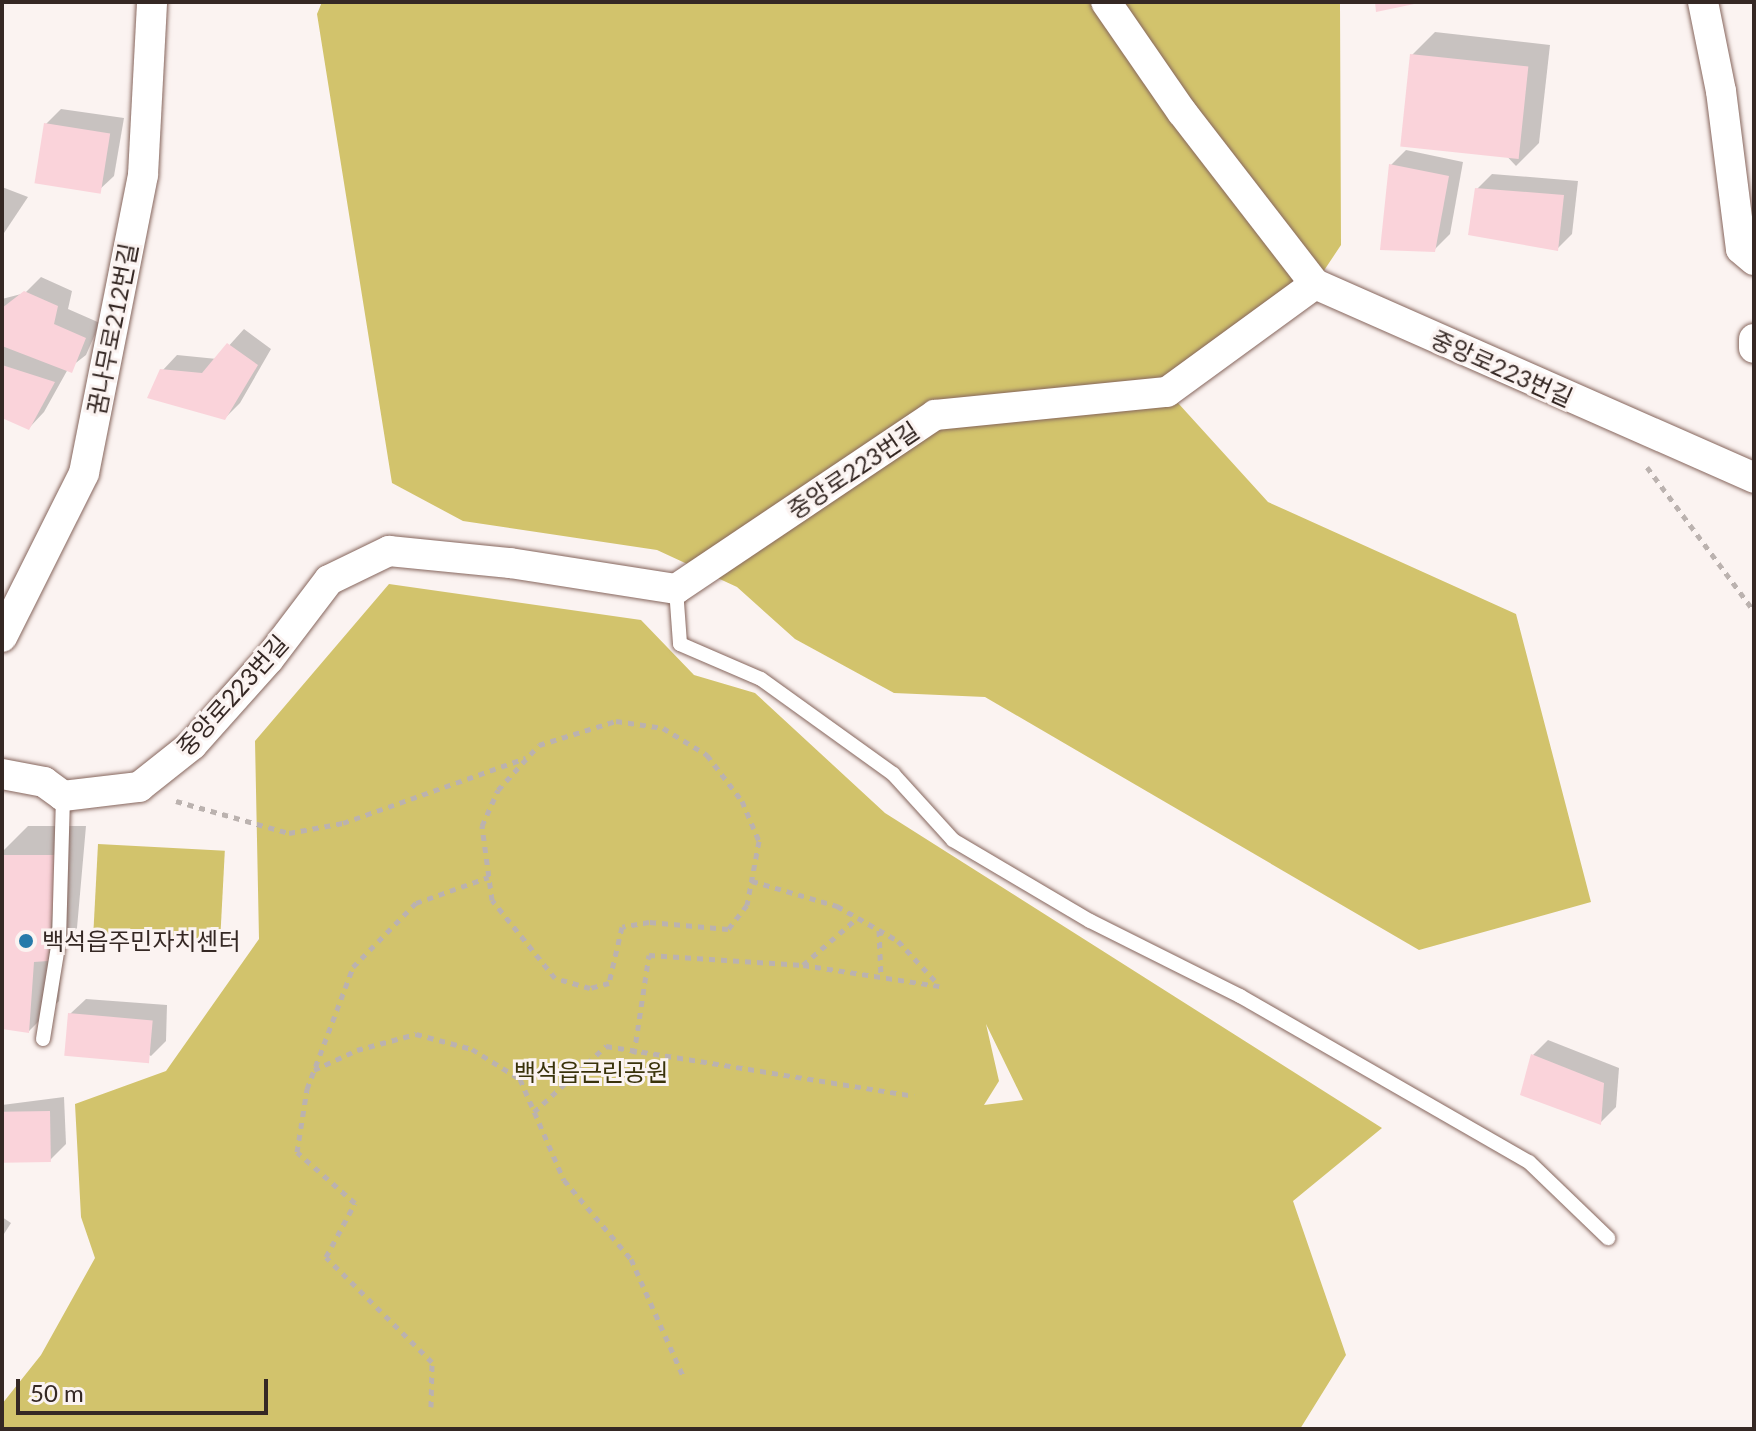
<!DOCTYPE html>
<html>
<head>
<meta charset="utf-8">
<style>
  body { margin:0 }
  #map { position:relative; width:1756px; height:1431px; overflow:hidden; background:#fbf3f1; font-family:Lato,"Noto Sans KR",sans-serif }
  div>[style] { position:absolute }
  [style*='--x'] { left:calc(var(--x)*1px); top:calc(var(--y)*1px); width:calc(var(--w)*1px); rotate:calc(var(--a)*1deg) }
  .green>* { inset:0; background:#d2c36c; transform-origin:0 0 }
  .shadow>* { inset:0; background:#0003 }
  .building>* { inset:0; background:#fad3da; transform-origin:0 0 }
  .path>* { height:5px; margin-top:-2.5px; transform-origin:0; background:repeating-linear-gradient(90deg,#bbb2af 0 6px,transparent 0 12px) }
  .roads { filter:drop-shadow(0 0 2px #86665d) drop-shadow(0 0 2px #86665d) }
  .service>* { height:14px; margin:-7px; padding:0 7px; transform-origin:7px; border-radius:7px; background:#fff }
  .minor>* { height:30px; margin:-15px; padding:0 15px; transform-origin:15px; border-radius:15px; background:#fff }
  .dots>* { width:22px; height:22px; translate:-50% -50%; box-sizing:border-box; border:4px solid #fbf3f1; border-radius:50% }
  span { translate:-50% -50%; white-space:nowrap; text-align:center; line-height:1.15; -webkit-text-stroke:6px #fbf3f1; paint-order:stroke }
  .street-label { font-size:24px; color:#352824 }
  .poi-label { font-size:24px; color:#352824 }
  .left { translate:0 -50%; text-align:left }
  .park-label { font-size:24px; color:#39320a }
  .frame { position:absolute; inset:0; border:4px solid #352824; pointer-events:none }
  .scale { position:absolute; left:16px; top:1379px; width:252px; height:36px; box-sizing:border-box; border:4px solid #352824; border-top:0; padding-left:10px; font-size:24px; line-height:28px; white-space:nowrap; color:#352824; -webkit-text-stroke:6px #fbf3f1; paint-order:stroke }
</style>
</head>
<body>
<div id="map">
  <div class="green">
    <i style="clip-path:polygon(322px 2px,1340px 2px,1341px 245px,1315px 284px,1168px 392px,1268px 502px,1516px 614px,1591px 902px,1419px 950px,985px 697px,894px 693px,795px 639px,737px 587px,657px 550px,463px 521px,392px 483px,317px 14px)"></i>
    <i style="clip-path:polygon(evenodd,389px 584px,641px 620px,694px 675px,755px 693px,885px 813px,1382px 1128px,1293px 1201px,1346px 1355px,1300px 1429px,2px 1429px,2px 1404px,41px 1355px,95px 1258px,81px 1217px,75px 1104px,166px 1071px,259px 939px,255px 741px,389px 584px,986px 1024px,1023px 1100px,984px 1105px,999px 1081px,986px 1024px)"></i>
    <i style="left:98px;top:844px;width:127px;height:89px;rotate:3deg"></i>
  </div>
  <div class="shadow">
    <i style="clip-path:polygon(1435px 32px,1550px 45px,1539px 143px,1516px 166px,1412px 55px)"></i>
    <i style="clip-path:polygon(61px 109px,124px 118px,114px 176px,98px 191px,46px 124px)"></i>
    <i style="clip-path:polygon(1406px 150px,1463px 162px,1450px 234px,1434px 250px,1391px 165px)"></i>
    <i style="clip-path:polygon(1492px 174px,1578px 181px,1572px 234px,1557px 249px,1477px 189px)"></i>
    <i style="clip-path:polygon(2px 187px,28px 197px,2px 236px)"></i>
    <i style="clip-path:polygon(41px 277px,72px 291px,68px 309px,100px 323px,86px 355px,68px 369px,44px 412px,29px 428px,2px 416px,2px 299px,25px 293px)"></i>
    <i style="clip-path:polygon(244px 329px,271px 349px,240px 403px,225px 418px,162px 371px,177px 355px,217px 359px)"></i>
    <i style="clip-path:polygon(28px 826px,86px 826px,77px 928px,63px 942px,59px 1001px,29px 1031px,2px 1027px,2px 852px)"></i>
    <i style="clip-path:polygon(86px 999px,167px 1005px,166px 1041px,151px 1056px,70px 1014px)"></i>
    <i style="clip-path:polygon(1548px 1040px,1619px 1068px,1616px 1107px,1601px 1122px,1533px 1055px)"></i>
    <i style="clip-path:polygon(64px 1097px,66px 1144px,50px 1160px,2px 1160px,2px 1105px)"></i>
    <i style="clip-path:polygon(2px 1217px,11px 1223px,2px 1237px)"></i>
  </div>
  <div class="building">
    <i style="clip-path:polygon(1375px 2px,1419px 2px,1419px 3px,1376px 12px)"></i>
    <i style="left:1410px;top:54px;width:119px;height:93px;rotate:6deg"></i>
    <i style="left:44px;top:123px;width:67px;height:61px;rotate:9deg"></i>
    <i style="clip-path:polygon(1389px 164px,1449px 176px,1435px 252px,1380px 250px)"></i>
    <i style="clip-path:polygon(1475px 188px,1564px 195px,1558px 251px,1468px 235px)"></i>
    <i style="clip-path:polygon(24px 291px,58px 306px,54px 324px,86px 338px,72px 373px,2px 346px,2px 308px)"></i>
    <i style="clip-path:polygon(227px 343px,258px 365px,225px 420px,147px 398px,160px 369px,202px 373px)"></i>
    <i style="clip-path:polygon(2px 365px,55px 382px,29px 430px,2px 418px)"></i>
    <i style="clip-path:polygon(2px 855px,57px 855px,48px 961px,34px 962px,29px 1033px,2px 1029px)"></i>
    <i style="left:68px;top:1013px;width:85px;height:43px;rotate:5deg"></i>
    <i style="clip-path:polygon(1531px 1054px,1604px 1083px,1601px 1125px,1520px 1095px)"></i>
    <i style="left:50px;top:1111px;width:51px;height:48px;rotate:89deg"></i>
  </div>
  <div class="path">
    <i style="--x:1647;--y:467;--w:179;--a:53.4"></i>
    <i style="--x:616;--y:721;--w:48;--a:8.5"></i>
    <i style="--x:663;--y:728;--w:52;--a:31.5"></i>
    <i style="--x:707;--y:755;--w:58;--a:52.7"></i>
    <i style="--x:742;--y:801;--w:43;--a:67"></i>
    <i style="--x:759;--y:841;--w:65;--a:100.6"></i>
    <i style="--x:747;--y:905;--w:31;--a:128"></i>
    <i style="--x:728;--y:929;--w:79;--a:-174.9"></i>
    <i style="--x:649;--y:922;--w:27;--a:170"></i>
    <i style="--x:622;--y:927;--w:57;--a:103.1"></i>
    <i style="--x:609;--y:983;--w:20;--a:165"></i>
    <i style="--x:590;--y:988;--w:36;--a:-164"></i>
    <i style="--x:555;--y:978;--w:100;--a:-128.9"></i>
    <i style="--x:492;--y:900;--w:75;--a:-97.7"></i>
    <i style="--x:482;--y:826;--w:39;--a:-66"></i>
    <i style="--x:498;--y:790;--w:61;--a:-47.7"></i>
    <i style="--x:539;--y:745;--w:81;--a:-17.3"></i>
    <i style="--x:176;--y:801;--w:117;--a:15.8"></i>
    <i style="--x:289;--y:833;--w:55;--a:-10.5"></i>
    <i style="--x:343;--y:823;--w:194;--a:-19.6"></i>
    <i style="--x:752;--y:881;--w:89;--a:16.4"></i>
    <i style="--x:837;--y:906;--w:70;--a:29.8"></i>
    <i style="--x:898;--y:941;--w:60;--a:47"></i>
    <i style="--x:879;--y:930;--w:47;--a:87.6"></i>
    <i style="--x:803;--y:965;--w:72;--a:-41"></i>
    <i style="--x:634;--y:1054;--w:100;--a:-81.4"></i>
    <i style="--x:649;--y:955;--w:154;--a:3.7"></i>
    <i style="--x:803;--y:965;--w:138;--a:8.8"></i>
    <i style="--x:314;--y:1070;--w:47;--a:-24.9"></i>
    <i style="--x:357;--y:1050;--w:61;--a:-15.2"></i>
    <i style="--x:416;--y:1034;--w:58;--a:15"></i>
    <i style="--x:472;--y:1049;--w:57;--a:32"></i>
    <i style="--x:520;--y:1079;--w:110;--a:66.5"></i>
    <i style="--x:564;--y:1180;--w:104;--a:49.7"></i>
    <i style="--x:631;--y:1259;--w:128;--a:66"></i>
    <i style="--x:534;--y:1112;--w:98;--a:-42.5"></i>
    <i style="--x:606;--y:1046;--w:312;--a:9.2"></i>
    <i style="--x:431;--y:1407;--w:45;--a:-88.7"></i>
    <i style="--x:432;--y:1362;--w:149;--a:-135.3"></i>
    <i style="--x:326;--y:1257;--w:61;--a:-61.8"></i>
    <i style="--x:355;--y:1203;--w:77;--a:-138.7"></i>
    <i style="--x:297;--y:1152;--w:64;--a:-81"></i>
    <i style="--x:307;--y:1089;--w:130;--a:-69.3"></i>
    <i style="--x:353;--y:967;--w:90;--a:-45.5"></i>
    <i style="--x:416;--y:903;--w:77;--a:-19.6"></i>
  </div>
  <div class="roads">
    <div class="service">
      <i style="--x:676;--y:589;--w:55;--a:85.8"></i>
      <i style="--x:680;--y:644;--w:88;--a:23.4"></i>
      <i style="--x:761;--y:679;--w:163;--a:35.7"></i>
      <i style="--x:893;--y:774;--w:89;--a:47.7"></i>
      <i style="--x:953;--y:840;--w:159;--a:30.6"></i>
      <i style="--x:1090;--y:921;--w:168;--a:26.6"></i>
      <i style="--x:1240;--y:996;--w:333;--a:29.9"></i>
      <i style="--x:1529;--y:1162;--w:110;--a:43.9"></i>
      <i style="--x:43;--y:1039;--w:100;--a:-80.8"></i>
      <i style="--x:59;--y:940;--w:144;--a:-88.4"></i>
    </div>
    <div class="minor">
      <i style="--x:1106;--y:2;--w:134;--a:55.4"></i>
      <i style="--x:1182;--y:112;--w:217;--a:52.3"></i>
      <i style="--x:1703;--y:2;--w:91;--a:78.6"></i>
      <i style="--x:1721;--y:91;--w:159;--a:82.8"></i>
      <i style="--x:1741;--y:249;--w:17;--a:40"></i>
      <i style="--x:1754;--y:339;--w:9;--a:90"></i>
      <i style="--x:2;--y:637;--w:183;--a:-63.4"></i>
      <i style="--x:84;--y:473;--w:304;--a:-78.8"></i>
      <i style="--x:143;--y:175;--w:173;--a:-87"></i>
      <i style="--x:2;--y:774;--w:43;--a:10.8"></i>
      <i style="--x:44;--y:782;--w:24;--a:36"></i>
      <i style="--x:63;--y:796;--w:77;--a:-6.8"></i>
      <i style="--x:139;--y:787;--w:68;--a:-38.4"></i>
      <i style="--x:192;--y:745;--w:115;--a:-48.2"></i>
      <i style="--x:269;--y:659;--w:99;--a:-52.8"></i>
      <i style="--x:329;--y:580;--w:67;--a:-25.8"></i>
      <i style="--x:389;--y:551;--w:122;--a:5.7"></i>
      <i style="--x:510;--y:563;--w:168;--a:8.9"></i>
      <i style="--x:676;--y:589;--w:312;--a:-33.9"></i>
      <i style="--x:935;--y:415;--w:233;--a:-5.7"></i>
      <i style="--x:1167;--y:392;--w:183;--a:-36.1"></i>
      <i style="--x:1315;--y:284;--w:480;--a:23.8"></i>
    </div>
  </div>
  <div class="dots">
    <i style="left:26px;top:941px;background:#267aaa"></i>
  </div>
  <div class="street-label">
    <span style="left:112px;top:329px;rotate:-79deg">꿈나무로212번길</span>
    <span style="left:1502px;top:368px;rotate:24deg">중앙로223번길</span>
    <span style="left:853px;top:470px;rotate:-34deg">중앙로223번길</span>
    <span style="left:232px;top:695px;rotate:-48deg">중앙로223번길</span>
  </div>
  <div class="poi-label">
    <span class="left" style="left:42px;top:941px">백석읍주민자치센터</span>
  </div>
  <div class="park-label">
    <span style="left:591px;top:1072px">백석읍근린공원</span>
  </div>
  <div class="frame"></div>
  <div class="scale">50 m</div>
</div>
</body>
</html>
